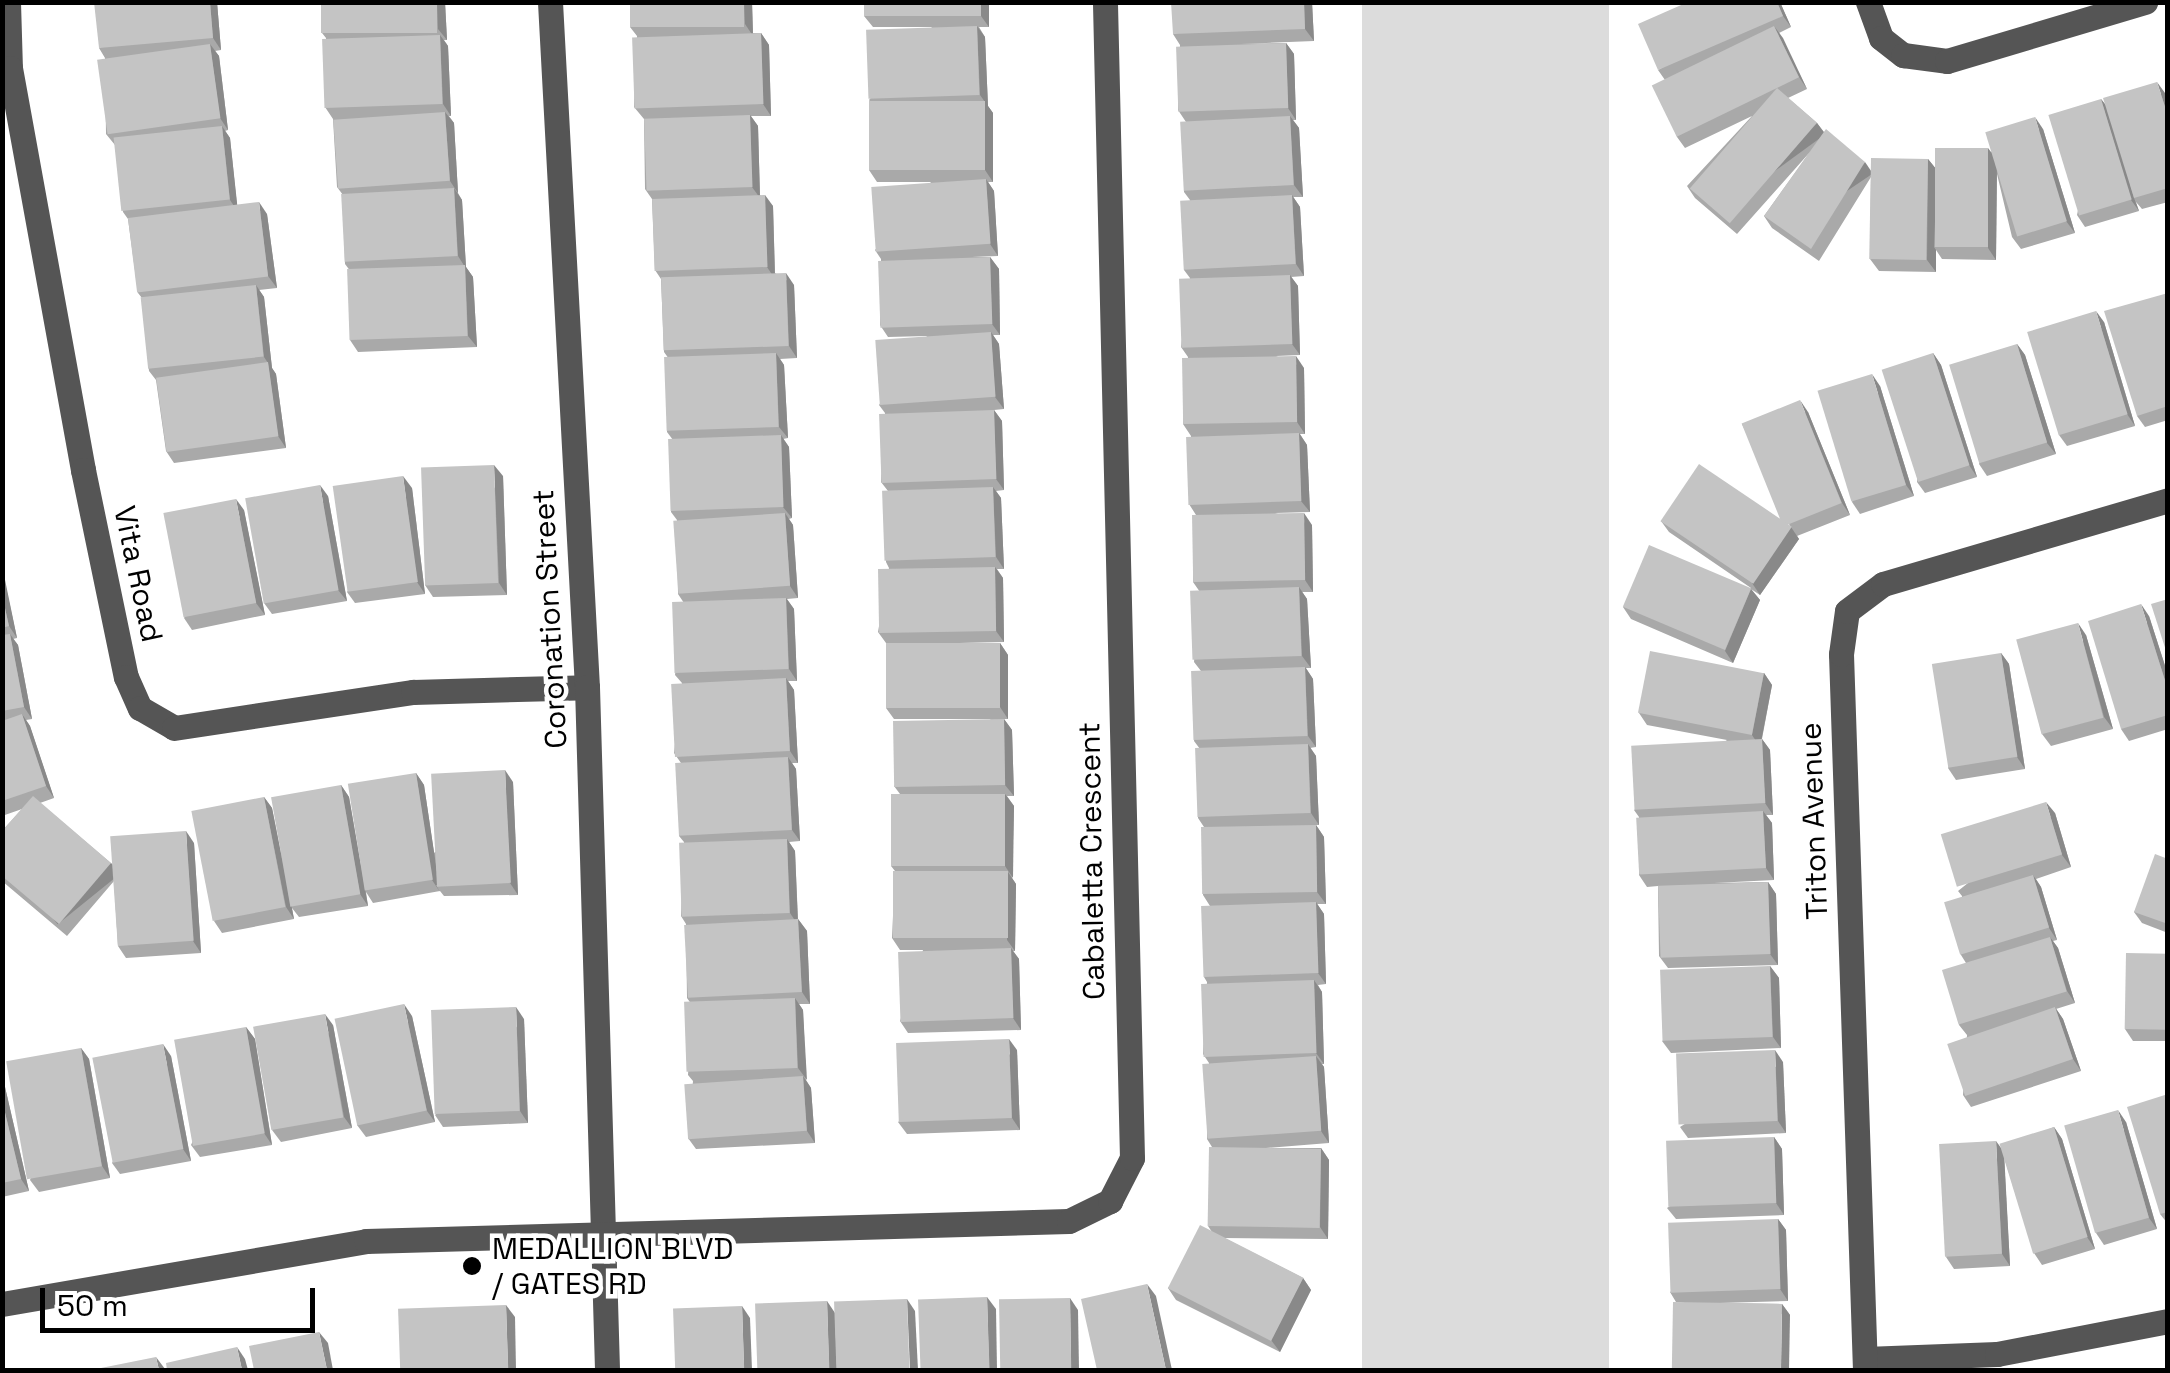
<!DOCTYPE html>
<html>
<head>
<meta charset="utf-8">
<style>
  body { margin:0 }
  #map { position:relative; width:2170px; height:1373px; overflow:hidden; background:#fff; font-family:"Space Grotesk",sans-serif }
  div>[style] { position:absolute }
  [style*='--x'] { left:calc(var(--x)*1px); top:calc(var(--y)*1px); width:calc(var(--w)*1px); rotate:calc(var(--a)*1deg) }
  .green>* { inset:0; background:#dcdcdc; transform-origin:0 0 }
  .minor>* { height:25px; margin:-12.5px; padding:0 12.5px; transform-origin:12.5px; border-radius:12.5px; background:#555 }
  .wall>* { inset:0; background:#a9a9a9 }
  .shaded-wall>* { inset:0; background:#898989; transform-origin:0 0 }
  .building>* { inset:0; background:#c4c4c4; transform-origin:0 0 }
  .dots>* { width:28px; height:28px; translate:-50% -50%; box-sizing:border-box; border:5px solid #fff; border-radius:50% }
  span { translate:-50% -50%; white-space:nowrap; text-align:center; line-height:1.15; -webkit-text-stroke:9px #fff; paint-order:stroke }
  .street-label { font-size:30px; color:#000 }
  .poi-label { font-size:30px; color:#000 }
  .left { translate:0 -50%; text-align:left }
  .frame { position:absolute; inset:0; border:5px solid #000; pointer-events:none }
  .scale { position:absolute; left:40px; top:1288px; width:275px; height:45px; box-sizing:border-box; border:5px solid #000; border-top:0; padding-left:12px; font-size:30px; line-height:35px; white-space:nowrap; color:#000; -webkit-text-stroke:8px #fff; paint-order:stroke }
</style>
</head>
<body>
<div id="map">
  <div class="green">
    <i style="left:1362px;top:3px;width:247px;height:1367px"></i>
  </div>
  <div class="minor">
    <i style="--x:8;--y:2;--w:66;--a:88.3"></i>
    <i style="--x:10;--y:68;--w:409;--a:79.7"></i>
    <i style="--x:83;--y:470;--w:211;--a:78.3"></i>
    <i style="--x:126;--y:677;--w:34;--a:66"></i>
    <i style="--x:140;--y:708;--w:39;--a:30"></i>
    <i style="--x:174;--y:728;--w:242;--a:-8.6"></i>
    <i style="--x:413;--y:692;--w:174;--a:-1.6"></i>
    <i style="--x:550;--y:2;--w:686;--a:86.91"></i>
    <i style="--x:587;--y:687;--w:683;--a:88.32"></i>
    <i style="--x:1868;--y:2;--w:38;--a:70"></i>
    <i style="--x:1881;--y:38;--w:28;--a:38"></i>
    <i style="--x:1903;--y:55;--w:44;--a:7.8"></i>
    <i style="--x:1947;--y:61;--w:207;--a:-16.6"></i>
    <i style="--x:2;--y:1304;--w:369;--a:-9.8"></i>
    <i style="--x:366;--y:1241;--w:703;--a:-1.63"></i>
    <i style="--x:1069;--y:1221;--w:46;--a:-26"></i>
    <i style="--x:1110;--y:1201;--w:48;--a:-62.9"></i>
    <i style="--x:1132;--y:1158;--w:1156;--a:-91.34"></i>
    <i style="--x:1865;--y:1359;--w:132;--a:-2.2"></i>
    <i style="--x:1997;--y:1354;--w:174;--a:-10.9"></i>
    <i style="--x:1865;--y:1370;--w:716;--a:-91.92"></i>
    <i style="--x:1841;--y:654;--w:43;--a:-82.1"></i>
    <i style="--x:1847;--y:611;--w:45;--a:-36.9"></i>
    <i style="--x:1883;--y:584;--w:297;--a:-16.4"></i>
  </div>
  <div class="wall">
    <i style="clip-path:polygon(217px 2px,221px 50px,215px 51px,219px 56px,228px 130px,225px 131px,230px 138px,237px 205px,267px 214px,277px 288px,259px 290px,264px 297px,272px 368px,276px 374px,286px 448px,174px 463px,166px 451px,156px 380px,149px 371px,142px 298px,138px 293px,128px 219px,123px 212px,115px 145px,106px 134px,105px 58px,99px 48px)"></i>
    <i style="clip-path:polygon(321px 2px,445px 2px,447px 40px,444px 40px,448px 46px,451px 116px,449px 116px,454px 123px,458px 193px,462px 200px,466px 267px,473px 277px,477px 347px,358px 352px,350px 340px,351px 272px,345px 264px,343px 195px,337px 187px,333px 119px,325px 107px,326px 38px,322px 33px)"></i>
    <i style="clip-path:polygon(630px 2px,752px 2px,753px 33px,761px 33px,769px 45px,771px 116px,751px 116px,758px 126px,760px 195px,773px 206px,775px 273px,794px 285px,797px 358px,780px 359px,784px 365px,788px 438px,783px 439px,789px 447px,792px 518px,789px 519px,793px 525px,798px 598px,787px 599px,794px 609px,797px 681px,788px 681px,794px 690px,798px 763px,792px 763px,796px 769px,800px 841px,789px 842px,795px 851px,798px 919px,807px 931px,810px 1004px,799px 1004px,803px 1010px,806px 1080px,811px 1088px,815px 1143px,696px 1149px,688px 1138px,693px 1081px,688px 1075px,692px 1005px,687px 998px,686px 924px,681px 916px,684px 842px,679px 836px,681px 763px,674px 753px,682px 683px,675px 675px,684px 603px,678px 594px,677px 520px,671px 512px,673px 440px,667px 432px,669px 359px,664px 352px,661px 279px,655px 270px,652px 199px,645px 189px,644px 119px,634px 107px,637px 36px,630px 27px)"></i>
    <i style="clip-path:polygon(989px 2px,989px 27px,979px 27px,985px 37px,988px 106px,993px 113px,993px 182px,988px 182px,994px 191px,998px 256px,972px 257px,990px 257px,999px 269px,1000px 335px,993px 335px,999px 344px,1004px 409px,994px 410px,1002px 421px,1004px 490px,996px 491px,1001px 498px,1004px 569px,997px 569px,1003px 578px,1004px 642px,959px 643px,1000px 643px,1008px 655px,1008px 719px,1004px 719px,1012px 730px,1014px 796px,1007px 796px,1014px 806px,1012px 878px,1016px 884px,1015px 951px,1013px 951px,1019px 959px,1021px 1030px,908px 1033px,900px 1021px,923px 950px,900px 950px,892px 938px,895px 871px,891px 866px,900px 794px,894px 786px,991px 719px,894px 719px,886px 708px,886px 643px,878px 632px,889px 568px,886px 562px,888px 491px,881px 482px,885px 413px,879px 405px,927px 336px,888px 337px,880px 325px,881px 259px,875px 250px,931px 182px,877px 182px,869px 170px,873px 106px,869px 100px,932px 27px,873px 27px,864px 16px)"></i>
    <i style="clip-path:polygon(1312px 2px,1314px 41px,1240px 44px,1286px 43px,1294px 54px,1296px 120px,1293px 120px,1299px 128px,1303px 197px,1293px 197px,1300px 207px,1304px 276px,1291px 277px,1298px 286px,1300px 355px,1276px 356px,1304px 368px,1305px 434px,1300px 434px,1307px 445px,1310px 512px,1275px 513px,1312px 525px,1313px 592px,1302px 592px,1307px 599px,1311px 668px,1306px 668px,1313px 679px,1316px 747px,1310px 748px,1316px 756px,1319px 825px,1316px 825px,1324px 837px,1326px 904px,1317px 904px,1324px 914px,1326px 984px,1318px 985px,1322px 992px,1324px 1064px,1322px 1064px,1324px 1067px,1329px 1143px,1266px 1148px,1321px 1148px,1329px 1160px,1328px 1239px,1224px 1238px,1303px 1278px,1311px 1290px,1280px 1352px,1176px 1300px,1168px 1288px,1212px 1232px,1208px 1226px,1212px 1147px,1207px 1139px,1209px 1063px,1203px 1054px,1207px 982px,1204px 977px,1210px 906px,1203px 895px,1204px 827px,1198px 818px,1200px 749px,1194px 741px,1201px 671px,1194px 662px,1200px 592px,1193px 582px,1196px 515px,1189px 504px,1191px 436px,1183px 424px,1188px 357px,1181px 347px,1190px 278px,1184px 270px,1190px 200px,1184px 192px,1186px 122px,1178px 110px,1180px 45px,1173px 34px)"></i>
    <i style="clip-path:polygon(1780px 2px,1791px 27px,1779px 33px,1807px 89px,1788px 98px,1817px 123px,1824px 132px,1871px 172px,1928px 159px,1935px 168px,1991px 152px,2043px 129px,2075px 233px,2021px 249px,2012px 237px,1997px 174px,1996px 260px,1942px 259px,1936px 250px,1936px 272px,1879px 271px,1870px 259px,1871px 177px,1819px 261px,1772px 228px,1764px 216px,1810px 152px,1737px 234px,1695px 198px,1687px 186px,1752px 116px,1685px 148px,1677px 137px,1665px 80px,1658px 70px)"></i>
    <i style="clip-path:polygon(2165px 93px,2168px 101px,2168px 202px,2142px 209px,2136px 202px,2139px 211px,2085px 227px,2077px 215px,2101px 99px,2106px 105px)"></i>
    <i style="clip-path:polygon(2168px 293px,2168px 420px,2145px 427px,2137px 416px)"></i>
    <i style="clip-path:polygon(2104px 322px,2135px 426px,2067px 446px,2059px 435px)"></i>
    <i style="clip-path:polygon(2017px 344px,2025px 355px,2056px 454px,1987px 476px,1979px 464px)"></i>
    <i style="clip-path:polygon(1933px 353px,1941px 365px,1977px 477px,1925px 493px,1917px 482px)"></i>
    <i style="clip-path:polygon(1880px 386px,1914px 496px,1860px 514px,1852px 502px)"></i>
    <i style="clip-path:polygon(1808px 412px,1850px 515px,1797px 536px,1799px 539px,1760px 595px,1751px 589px,1760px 600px,1733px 663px,1631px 619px,1623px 607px,1751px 588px,1669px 532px,1661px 521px,1790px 526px,1742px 424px)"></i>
    <i style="clip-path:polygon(503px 476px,507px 595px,433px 597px,425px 585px)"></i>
    <i style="clip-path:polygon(412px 488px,425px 594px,355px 603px,347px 592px)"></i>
    <i style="clip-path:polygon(328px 496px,347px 601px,272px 614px,264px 603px)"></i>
    <i style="clip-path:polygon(244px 510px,265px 615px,192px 630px,184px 618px)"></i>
    <i style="clip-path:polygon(2px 569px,17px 638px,13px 639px,18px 645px,32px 719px,26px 720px,30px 726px,54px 798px,40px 803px,112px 864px,194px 843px,201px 953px,126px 958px,118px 946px,114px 881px,67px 936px,2px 881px,2px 831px,22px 809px,2px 816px)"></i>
    <i style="clip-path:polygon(2149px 616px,2168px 675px,2168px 729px,2129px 741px,2121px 729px)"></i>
    <i style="clip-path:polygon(2086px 635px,2113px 729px,2051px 746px,2042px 734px)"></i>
    <i style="clip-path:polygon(2001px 653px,2009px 664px,2025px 769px,1956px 780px,1948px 768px)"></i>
    <i style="clip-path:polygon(1764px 673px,1772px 685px,1762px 739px,1770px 750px,1773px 815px,1766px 815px,1772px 823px,1774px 880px,1714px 883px,1768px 882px,1776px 894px,1778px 965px,1668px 968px,1659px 956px,1658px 886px,1647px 887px,1639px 875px,1639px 817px,1634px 810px,1727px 740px,1647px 725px,1639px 713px)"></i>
    <i style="clip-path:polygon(416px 773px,424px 785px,434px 853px,513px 782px,518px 895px,444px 896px,440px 891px,373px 903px,366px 892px,368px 906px,299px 917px,292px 908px,294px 919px,222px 933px,214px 921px,264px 797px,272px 808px,281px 853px,341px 785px,349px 797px,361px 866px)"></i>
    <i style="clip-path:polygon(2055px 813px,2071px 867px,2036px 879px,2041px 887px,2057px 940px,2053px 941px,2058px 948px,2075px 1003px,2056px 1009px,2063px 1019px,2081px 1071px,1971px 1107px,1963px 1095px,1967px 1035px,1959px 1025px,1966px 963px,1961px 955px,1962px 896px,1958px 891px)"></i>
    <i style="clip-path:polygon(2168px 859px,2168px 933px,2142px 923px,2134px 912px)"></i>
    <i style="clip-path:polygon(2168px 954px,2168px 1041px,2133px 1041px,2125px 1029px)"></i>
    <i style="clip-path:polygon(1770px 966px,1779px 978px,1781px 1048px,1671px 1053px,1662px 1041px)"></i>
    <i style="clip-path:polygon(412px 1016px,435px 1122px,366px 1137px,357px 1125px)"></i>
    <i style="clip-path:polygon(524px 1019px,528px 1123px,443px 1127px,435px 1115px)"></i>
    <i style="clip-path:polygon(333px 1025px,352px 1128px,281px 1142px,272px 1130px)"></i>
    <i style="clip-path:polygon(246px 1027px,255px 1039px,272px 1145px,200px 1157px,191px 1145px)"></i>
    <i style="clip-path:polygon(81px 1048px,89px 1059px,110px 1178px,39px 1192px,30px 1180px)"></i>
    <i style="clip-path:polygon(1017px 1050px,1020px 1130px,907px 1134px,898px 1122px)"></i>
    <i style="clip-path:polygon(171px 1056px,191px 1161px,120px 1174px,112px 1163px)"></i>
    <i style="clip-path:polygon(1783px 1062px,1786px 1133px,1688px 1138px,1680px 1127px)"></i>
    <i style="clip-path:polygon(2px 1083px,5px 1087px,29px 1191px,2px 1197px)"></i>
    <i style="clip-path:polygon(2168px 1094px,2168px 1224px,2160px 1214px)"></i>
    <i style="clip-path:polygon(2126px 1122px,2157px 1229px,2104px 1245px,2096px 1233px)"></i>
    <i style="clip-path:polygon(2054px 1127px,2062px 1139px,2095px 1249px,2042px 1265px,2034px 1253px,2004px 1157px,2010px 1266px,1954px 1269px,1946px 1257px,2002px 1149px)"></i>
    <i style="clip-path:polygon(1774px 1137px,1782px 1149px,1784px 1215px,1676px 1219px,1667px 1208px)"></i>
    <i style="clip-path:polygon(1778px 1219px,1786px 1230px,1788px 1301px,1720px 1303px,1782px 1304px,1790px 1315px,1676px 1302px,1670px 1292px)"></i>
  </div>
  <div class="shaded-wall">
    <i style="clip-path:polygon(210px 2px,217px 2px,221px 50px,213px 38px)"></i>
    <i style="clip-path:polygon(437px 2px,445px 2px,447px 40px,438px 29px)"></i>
    <i style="clip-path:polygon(744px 2px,752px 2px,753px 36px,745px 24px)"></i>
    <i style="clip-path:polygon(981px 2px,989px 2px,989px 27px,981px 16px)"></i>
    <i style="clip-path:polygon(1304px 2px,1312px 2px,1314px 41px,1305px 29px)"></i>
    <i style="clip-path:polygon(1777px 2px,1780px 2px,1791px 27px,1783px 16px)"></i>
    <i style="clip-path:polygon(977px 26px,985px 37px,988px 106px,993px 113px,993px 182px,985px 170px,985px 102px,980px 95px)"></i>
    <i style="clip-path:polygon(1774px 26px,1783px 38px,1807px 89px,1799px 77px)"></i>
    <i style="clip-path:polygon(761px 33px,769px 45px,771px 116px,763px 104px)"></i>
    <i style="clip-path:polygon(440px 35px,448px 46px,451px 116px,443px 104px)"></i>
    <i style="clip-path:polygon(1286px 43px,1294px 54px,1296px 120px,1288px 108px)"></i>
    <i style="clip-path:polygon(210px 44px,219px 56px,228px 130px,220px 118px)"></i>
    <i style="clip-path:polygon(2157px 82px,2165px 93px,2168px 101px,2168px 116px)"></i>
    <i style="clip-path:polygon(2101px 99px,2110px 111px,2134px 198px,2139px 211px,2131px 200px)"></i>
    <i style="clip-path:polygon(445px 112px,454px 123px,458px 193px,450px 181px)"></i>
    <i style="clip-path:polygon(750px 115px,758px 126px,760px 198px,752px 187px)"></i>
    <i style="clip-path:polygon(1290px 116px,1299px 128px,1303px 197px,1294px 185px)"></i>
    <i style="clip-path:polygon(2035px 117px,2043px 129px,2075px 233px,2066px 221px)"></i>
    <i style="left:1817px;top:123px;width:14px;height:133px;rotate:54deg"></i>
    <i style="clip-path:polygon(222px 126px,230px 138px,238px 212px,230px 200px)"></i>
    <i style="clip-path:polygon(1988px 148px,1997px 160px,1996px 260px,1988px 248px)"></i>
    <i style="clip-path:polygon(1928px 159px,1937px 170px,1934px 247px,1936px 250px,1936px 272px,1927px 260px)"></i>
    <i style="left:1865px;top:162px;width:14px;height:102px;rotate:56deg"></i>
    <i style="clip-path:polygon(986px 179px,994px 191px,998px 256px,990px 244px)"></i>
    <i style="clip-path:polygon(454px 188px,462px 200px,466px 267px,473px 277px,477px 347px,468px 336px,465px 267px,458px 256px)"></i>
    <i style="clip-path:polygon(765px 195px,773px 206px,775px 279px,767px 267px)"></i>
    <i style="clip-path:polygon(1292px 195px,1300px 207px,1304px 276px,1296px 264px)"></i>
    <i style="clip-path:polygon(259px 202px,267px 214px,277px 288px,268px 276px)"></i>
    <i style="clip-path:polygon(990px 257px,999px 269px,1000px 335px,992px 324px)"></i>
    <i style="clip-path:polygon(786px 273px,794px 285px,797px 358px,789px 346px)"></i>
    <i style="clip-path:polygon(1290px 275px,1298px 286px,1300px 355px,1292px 344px)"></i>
    <i style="clip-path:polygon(256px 285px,264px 297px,272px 368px,276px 374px,286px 448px,278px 436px,268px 363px,264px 357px)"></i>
    <i style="clip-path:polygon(2096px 311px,2104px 322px,2135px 426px,2127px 414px)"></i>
    <i style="clip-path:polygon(991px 332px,999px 344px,1004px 409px,995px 397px)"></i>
    <i style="clip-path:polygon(2017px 344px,2025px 355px,2056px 454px,2047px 443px)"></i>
    <i style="clip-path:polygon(776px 353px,784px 365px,788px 438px,779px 427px)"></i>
    <i style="clip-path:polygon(1933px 353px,1941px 365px,1977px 477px,1969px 465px)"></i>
    <i style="clip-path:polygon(1296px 356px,1304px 368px,1305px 434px,1297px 422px)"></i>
    <i style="clip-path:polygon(1872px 374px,1880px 386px,1914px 496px,1906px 485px)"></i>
    <i style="clip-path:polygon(1800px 400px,1808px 412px,1850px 515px,1842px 503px)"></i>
    <i style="clip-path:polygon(994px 410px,1002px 421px,1004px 490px,996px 479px)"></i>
    <i style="clip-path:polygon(1299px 433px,1307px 445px,1310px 512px,1301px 501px)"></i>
    <i style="clip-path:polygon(781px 435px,789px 447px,792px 518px,783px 507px)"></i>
    <i style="clip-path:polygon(494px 465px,503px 476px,507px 595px,499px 583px)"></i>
    <i style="clip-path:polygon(403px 476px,412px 488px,425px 594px,417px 582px)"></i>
    <i style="clip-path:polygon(320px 485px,328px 496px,347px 601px,338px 590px)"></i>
    <i style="clip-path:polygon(993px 487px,1001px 498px,1004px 569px,996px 557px)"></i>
    <i style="clip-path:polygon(236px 499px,244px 510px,265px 615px,256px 603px)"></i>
    <i style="clip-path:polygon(785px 513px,793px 525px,798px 598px,790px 586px)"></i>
    <i style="clip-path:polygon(1304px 513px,1312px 525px,1313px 592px,1305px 580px)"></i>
    <i style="clip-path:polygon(1791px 527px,1799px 539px,1760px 595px,1752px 583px)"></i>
    <i style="clip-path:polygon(995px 567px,1003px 578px,1004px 642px,996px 631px)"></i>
    <i style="clip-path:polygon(2px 569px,3px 570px,17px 638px,9px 626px,2px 595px)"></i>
    <i style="clip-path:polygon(1299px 587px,1307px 599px,1311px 668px,1302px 656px)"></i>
    <i style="clip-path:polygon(1751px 589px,1760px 600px,1733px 663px,1725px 651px)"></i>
    <i style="clip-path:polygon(786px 598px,794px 609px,797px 681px,789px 669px)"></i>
    <i style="clip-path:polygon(2141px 604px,2149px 616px,2168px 675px,2168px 690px)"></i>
    <i style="clip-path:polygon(2078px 623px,2086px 635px,2113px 729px,2104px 717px)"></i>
    <i style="clip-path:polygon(10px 634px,18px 645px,32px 719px,24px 707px)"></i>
    <i style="clip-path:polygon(1000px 643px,1008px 655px,1008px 719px,1000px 707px)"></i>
    <i style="clip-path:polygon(2001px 653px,2009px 664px,2025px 769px,2017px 757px)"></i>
    <i style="clip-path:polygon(1305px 667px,1313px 679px,1316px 747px,1308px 736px)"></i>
    <i style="clip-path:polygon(1764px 673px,1772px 685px,1760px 747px,1752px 735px)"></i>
    <i style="clip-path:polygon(786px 678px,794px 690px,798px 763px,790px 751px)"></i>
    <i style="clip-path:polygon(22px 714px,30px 726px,54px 798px,46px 786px)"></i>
    <i style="clip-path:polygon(1004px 719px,1012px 730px,1014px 796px,1005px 785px)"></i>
    <i style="clip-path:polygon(1762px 739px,1770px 750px,1773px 815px,1765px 803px)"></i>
    <i style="clip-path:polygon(1308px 744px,1316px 756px,1319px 825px,1311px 813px)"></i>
    <i style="clip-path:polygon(788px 757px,796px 769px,800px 841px,792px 830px)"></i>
    <i style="clip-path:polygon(505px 770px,513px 782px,518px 895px,510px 883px)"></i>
    <i style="clip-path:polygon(416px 773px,424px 785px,439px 885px,436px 885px,440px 892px,432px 880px)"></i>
    <i style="clip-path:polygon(341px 785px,349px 797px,368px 906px,360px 894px)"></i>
    <i style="clip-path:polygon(1005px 794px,1014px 806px,1013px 878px,1005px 866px)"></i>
    <i style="clip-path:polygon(264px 797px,272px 808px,294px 919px,286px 907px)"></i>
    <i style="clip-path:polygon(2046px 802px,2055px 813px,2071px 867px,2062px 855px)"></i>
    <i style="clip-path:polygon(1763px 811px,1772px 823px,1774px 880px,1766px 868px)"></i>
    <i style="clip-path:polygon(1316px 825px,1324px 837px,1326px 904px,1317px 892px)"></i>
    <i style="clip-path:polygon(186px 831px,194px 843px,201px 953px,193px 941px)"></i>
    <i style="clip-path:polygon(787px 839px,795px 851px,798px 925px,790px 913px)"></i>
    <i style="left:111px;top:863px;width:14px;height:80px;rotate:51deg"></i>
    <i style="clip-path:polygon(1008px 872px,1016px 884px,1015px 951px,1007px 940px)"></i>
    <i style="clip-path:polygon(2033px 875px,2041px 887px,2057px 940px,2049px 928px)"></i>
    <i style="clip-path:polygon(1768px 882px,1776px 894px,1778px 965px,1770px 954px)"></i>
    <i style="clip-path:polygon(1316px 902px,1324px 914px,1326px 984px,1318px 973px)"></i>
    <i style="clip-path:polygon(798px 919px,807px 931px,810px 1004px,802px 992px)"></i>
    <i style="clip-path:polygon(2050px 937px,2058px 948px,2075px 1003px,2067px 991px)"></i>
    <i style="clip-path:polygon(1011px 948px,1019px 959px,1021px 1030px,1013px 1018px)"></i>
    <i style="clip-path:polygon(1770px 966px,1779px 978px,1781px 1048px,1773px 1037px)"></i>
    <i style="clip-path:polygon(1314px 980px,1322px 992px,1324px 1064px,1316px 1053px)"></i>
    <i style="clip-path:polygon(795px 998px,803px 1010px,807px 1080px,798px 1068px)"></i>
    <i style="clip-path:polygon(404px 1004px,412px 1016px,435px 1122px,427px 1111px)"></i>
    <i style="clip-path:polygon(516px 1007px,524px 1019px,528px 1123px,520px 1111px)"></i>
    <i style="clip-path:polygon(2055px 1007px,2063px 1019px,2081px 1071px,2073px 1059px)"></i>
    <i style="clip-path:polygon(325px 1014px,333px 1025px,352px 1128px,344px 1117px)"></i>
    <i style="clip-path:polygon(246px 1027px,255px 1039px,272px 1145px,264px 1133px)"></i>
    <i style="clip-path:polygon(1009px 1039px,1017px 1050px,1020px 1130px,1012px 1118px)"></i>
    <i style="clip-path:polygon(163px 1044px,171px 1056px,191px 1161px,183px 1149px)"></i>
    <i style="clip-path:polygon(81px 1048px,89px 1059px,110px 1178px,102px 1166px)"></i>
    <i style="clip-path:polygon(1775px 1050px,1783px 1062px,1786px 1133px,1778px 1121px)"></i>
    <i style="clip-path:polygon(1316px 1056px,1324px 1067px,1329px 1143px,1321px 1131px)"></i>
    <i style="clip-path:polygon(803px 1076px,811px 1088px,815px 1143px,807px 1131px)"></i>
    <i style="clip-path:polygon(2px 1083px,5px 1087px,29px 1191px,21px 1179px,2px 1100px)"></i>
    <i style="clip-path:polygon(2118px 1110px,2126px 1122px,2157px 1229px,2149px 1218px)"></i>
    <i style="clip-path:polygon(2054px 1127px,2062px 1139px,2095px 1249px,2087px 1237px)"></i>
    <i style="clip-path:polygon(1774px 1137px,1782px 1149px,1784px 1215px,1776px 1203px)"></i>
    <i style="clip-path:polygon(1996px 1141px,2004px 1152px,2010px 1266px,2002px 1254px)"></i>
    <i style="clip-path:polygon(1321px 1148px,1329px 1160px,1328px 1239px,1320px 1227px)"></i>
    <i style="clip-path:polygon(1778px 1219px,1786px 1230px,1788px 1301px,1780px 1289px)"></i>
    <i style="clip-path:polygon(1303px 1278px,1311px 1290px,1280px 1352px,1271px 1340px)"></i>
    <i style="clip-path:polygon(1147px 1284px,1156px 1296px,1172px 1370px,1166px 1370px)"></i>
    <i style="clip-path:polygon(987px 1297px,996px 1309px,997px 1370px,989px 1370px)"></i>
    <i style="clip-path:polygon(1070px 1298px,1078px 1310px,1079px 1370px,1071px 1370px)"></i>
    <i style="clip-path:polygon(907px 1299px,915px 1311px,918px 1370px,910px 1370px)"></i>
    <i style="clip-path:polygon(827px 1301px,835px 1313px,837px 1370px,829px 1370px)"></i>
    <i style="clip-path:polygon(1782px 1304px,1790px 1315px,1789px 1370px,1781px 1370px)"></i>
    <i style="clip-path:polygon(506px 1305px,515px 1317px,516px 1370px,508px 1370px)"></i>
    <i style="clip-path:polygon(742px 1306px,750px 1318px,752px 1370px,744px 1370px)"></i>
    <i style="clip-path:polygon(319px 1332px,328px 1343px,333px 1370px,327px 1370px)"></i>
    <i style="clip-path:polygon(237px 1347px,245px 1359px,248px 1370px,242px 1370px)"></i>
    <i style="clip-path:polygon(156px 1357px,165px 1369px,165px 1370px,159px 1370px)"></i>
  </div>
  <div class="building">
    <i style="clip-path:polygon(94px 2px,210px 2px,213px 38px,99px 48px)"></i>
    <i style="left:321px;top:2px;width:116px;height:31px"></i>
    <i style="left:630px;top:2px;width:114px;height:25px"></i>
    <i style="left:864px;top:2px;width:117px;height:14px"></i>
    <i style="clip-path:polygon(1171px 2px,1304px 2px,1305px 29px,1173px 34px)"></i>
    <i style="clip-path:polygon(1688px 2px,1777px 2px,1783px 16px,1658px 70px,1638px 24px)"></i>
    <i style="left:977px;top:26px;width:69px;height:111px;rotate:88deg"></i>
    <i style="left:1774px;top:26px;width:57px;height:136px;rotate:64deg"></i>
    <i style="left:761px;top:33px;width:71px;height:129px;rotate:88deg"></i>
    <i style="left:440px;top:35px;width:69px;height:118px;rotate:88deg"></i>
    <i style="left:1286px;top:43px;width:65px;height:110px;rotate:88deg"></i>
    <i style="left:210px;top:44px;width:75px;height:114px;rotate:82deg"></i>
    <i style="clip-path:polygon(2157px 82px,2168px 116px,2168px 188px,2134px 198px,2103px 98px)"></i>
    <i style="left:1777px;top:88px;width:53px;height:133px;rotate:41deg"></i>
    <i style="left:2101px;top:99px;width:105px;height:55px;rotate:73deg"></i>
    <i style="left:985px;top:101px;width:69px;height:116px;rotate:90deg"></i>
    <i style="left:445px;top:112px;width:69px;height:112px;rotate:86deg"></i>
    <i style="left:750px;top:115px;width:72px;height:106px;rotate:88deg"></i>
    <i style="left:1290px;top:116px;width:69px;height:110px;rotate:87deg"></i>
    <i style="left:2035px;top:117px;width:109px;height:52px;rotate:73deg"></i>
    <i style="left:222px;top:126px;width:74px;height:109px;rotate:84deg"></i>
    <i style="clip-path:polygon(1826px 129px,1865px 162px,1811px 249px,1764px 216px)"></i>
    <i style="left:1935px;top:148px;width:53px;height:99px"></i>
    <i style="left:1871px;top:158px;width:57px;height:101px;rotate:1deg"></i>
    <i style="left:986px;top:179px;width:65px;height:115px;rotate:86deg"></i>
    <i style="left:454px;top:188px;width:68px;height:113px;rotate:87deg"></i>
    <i style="left:765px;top:195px;width:72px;height:113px;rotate:88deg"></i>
    <i style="left:1292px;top:195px;width:69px;height:112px;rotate:87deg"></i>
    <i style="left:259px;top:202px;width:75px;height:132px;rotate:83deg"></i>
    <i style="left:990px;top:257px;width:67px;height:112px;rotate:88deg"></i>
    <i style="left:465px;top:265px;width:71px;height:118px;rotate:88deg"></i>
    <i style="left:786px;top:273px;width:73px;height:125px;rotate:88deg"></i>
    <i style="left:1290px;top:275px;width:69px;height:111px;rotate:88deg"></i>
    <i style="left:256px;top:285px;width:72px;height:116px;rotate:84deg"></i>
    <i style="clip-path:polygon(2168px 293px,2168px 406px,2137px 416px,2104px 311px)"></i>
    <i style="left:2096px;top:311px;width:108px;height:72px;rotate:73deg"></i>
    <i style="left:991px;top:332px;width:65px;height:116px;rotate:86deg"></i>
    <i style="left:2017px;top:344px;width:103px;height:71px;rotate:73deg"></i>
    <i style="left:776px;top:353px;width:74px;height:112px;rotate:88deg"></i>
    <i style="left:1933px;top:353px;width:118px;height:54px;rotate:72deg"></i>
    <i style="left:1296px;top:356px;width:66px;height:114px;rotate:89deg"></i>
    <i style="left:268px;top:362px;width:75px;height:113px;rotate:82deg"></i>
    <i style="left:1872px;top:374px;width:116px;height:57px;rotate:73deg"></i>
    <i style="left:1800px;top:400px;width:111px;height:63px;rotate:68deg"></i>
    <i style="left:994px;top:410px;width:69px;height:115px;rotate:88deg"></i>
    <i style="left:1299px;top:433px;width:68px;height:113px;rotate:88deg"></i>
    <i style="left:781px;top:435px;width:72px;height:113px;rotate:88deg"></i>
    <i style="left:1699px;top:464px;width:112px;height:69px;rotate:34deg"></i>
    <i style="left:494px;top:465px;width:118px;height:73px;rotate:88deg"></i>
    <i style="left:403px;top:476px;width:107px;height:71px;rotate:82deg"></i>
    <i style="left:320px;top:485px;width:107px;height:76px;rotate:80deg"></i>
    <i style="left:993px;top:487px;width:70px;height:111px;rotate:88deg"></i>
    <i style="left:236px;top:499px;width:106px;height:74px;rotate:79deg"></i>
    <i style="left:785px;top:513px;width:73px;height:112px;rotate:86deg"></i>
    <i style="left:1304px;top:513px;width:67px;height:112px;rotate:89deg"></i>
    <i style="left:1649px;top:545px;width:111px;height:67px;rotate:23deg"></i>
    <i style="left:995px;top:567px;width:64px;height:117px;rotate:89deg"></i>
    <i style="left:1299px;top:587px;width:69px;height:109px;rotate:88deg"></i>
    <i style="clip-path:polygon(2px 595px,9px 626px,2px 628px)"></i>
    <i style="left:786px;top:598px;width:71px;height:114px;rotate:88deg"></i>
    <i style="clip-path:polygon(2168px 599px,2168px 657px,2151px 604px)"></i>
    <i style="clip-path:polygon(2141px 604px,2168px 690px,2168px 715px,2121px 729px,2088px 621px)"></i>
    <i style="left:2078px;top:623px;width:98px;height:64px;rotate:75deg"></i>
    <i style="clip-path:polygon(10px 634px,24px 707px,2px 711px,2px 635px)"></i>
    <i style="left:886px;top:643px;width:114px;height:65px"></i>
    <i style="left:1650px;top:651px;width:116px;height:63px;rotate:11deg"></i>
    <i style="left:2001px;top:653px;width:105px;height:70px;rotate:81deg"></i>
    <i style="left:1305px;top:667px;width:69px;height:114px;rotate:88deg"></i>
    <i style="left:786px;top:678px;width:73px;height:115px;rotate:87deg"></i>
    <i style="clip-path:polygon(22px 714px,46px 786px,2px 801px,2px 721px)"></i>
    <i style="left:1004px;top:719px;width:66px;height:111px;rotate:89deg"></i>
    <i style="left:1762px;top:739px;width:64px;height:131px;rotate:87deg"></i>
    <i style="left:1308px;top:744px;width:69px;height:113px;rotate:88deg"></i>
    <i style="left:788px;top:757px;width:73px;height:113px;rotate:87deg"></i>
    <i style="left:505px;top:770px;width:113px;height:74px;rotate:87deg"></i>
    <i style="left:416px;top:773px;width:108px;height:69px;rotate:81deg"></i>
    <i style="left:341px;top:785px;width:111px;height:71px;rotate:80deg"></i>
    <i style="left:891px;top:794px;width:114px;height:72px"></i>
    <i style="clip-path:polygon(33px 796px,111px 863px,59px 924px,2px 876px,2px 831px)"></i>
    <i style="left:264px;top:797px;width:112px;height:74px;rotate:79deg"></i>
    <i style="left:2046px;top:802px;width:55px;height:110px;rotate:73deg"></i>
    <i style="left:1763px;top:811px;width:57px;height:127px;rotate:87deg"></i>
    <i style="left:1316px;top:825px;width:67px;height:115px;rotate:89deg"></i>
    <i style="left:186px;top:831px;width:110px;height:76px;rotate:86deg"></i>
    <i style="left:787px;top:839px;width:74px;height:108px;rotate:88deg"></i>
    <i style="clip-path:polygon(2155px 854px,2168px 859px,2168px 924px,2134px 912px)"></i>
    <i style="left:893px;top:871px;width:115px;height:67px"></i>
    <i style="left:2033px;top:875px;width:55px;height:93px;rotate:73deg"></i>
    <i style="left:1768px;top:882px;width:72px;height:110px;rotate:88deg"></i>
    <i style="left:1316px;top:902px;width:71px;height:115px;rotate:88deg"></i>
    <i style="left:798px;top:919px;width:73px;height:114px;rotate:87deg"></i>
    <i style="left:2050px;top:937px;width:57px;height:113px;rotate:73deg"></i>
    <i style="left:1011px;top:948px;width:70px;height:113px;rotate:88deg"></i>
    <i style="left:2126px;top:953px;width:42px;height:76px;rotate:1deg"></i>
    <i style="left:1770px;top:966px;width:71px;height:110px;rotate:88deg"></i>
    <i style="left:1314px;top:980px;width:73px;height:113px;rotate:88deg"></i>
    <i style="left:795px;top:998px;width:70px;height:111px;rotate:88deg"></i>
    <i style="left:404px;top:1004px;width:109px;height:71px;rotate:78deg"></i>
    <i style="left:516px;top:1007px;width:104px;height:85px;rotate:88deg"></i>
    <i style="left:2055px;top:1007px;width:55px;height:114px;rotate:71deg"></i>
    <i style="left:325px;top:1014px;width:105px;height:73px;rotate:80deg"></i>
    <i style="left:246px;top:1027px;width:108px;height:73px;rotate:80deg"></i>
    <i style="left:1009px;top:1039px;width:79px;height:113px;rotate:88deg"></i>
    <i style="left:163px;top:1044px;width:107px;height:72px;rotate:79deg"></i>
    <i style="left:81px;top:1048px;width:120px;height:76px;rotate:80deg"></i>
    <i style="left:1775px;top:1050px;width:71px;height:99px;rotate:88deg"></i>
    <i style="left:1316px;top:1056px;width:75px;height:114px;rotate:86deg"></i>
    <i style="left:803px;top:1076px;width:55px;height:119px;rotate:86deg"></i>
    <i style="clip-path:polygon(2168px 1094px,2168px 1212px,2160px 1214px,2127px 1107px)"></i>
    <i style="clip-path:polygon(2px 1100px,21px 1179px,2px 1183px)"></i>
    <i style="left:2118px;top:1110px;width:112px;height:56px;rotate:74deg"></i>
    <i style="left:2054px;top:1127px;width:115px;height:57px;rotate:73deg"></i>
    <i style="left:1774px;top:1137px;width:66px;height:108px;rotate:88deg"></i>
    <i style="left:1996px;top:1141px;width:113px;height:57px;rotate:87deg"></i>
    <i style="left:1209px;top:1147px;width:112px;height:79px;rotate:1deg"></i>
    <i style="left:1778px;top:1219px;width:70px;height:110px;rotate:88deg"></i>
    <i style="left:1200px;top:1225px;width:116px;height:71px;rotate:27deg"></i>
    <i style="clip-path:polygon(1147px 1284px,1166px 1370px,1097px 1370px,1081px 1299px)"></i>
    <i style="left:987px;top:1297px;width:73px;height:69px;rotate:88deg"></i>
    <i style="left:1070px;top:1298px;width:72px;height:71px;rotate:89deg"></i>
    <i style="left:907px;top:1299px;width:71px;height:73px;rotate:88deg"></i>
    <i style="left:827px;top:1301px;width:69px;height:72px;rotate:88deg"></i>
    <i style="left:1673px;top:1302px;width:109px;height:68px;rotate:1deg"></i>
    <i style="left:506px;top:1305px;width:65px;height:108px;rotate:88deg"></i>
    <i style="left:742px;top:1306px;width:64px;height:69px;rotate:88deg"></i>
    <i style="clip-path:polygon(319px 1332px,327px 1370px,254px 1370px,249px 1346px)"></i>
    <i style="clip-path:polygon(237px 1347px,242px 1370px,167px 1370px,166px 1363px)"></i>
    <i style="clip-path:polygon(156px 1357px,159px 1370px,91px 1370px)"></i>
  </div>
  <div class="dots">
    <i style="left:472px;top:1266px;background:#000"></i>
  </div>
  <div class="street-label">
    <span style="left:138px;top:574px;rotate:78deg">Vita Road</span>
    <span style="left:550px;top:619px;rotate:-93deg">Coronation Street</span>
    <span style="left:1814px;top:821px;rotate:-92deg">Triton Avenue</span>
    <span style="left:1092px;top:861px;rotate:-91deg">Cabaletta Crescent</span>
  </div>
  <div class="poi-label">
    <span class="left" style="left:492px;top:1266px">MEDALLION BLVD<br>/ GATES RD</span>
  </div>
  <div class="frame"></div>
  <div class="scale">50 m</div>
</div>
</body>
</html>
